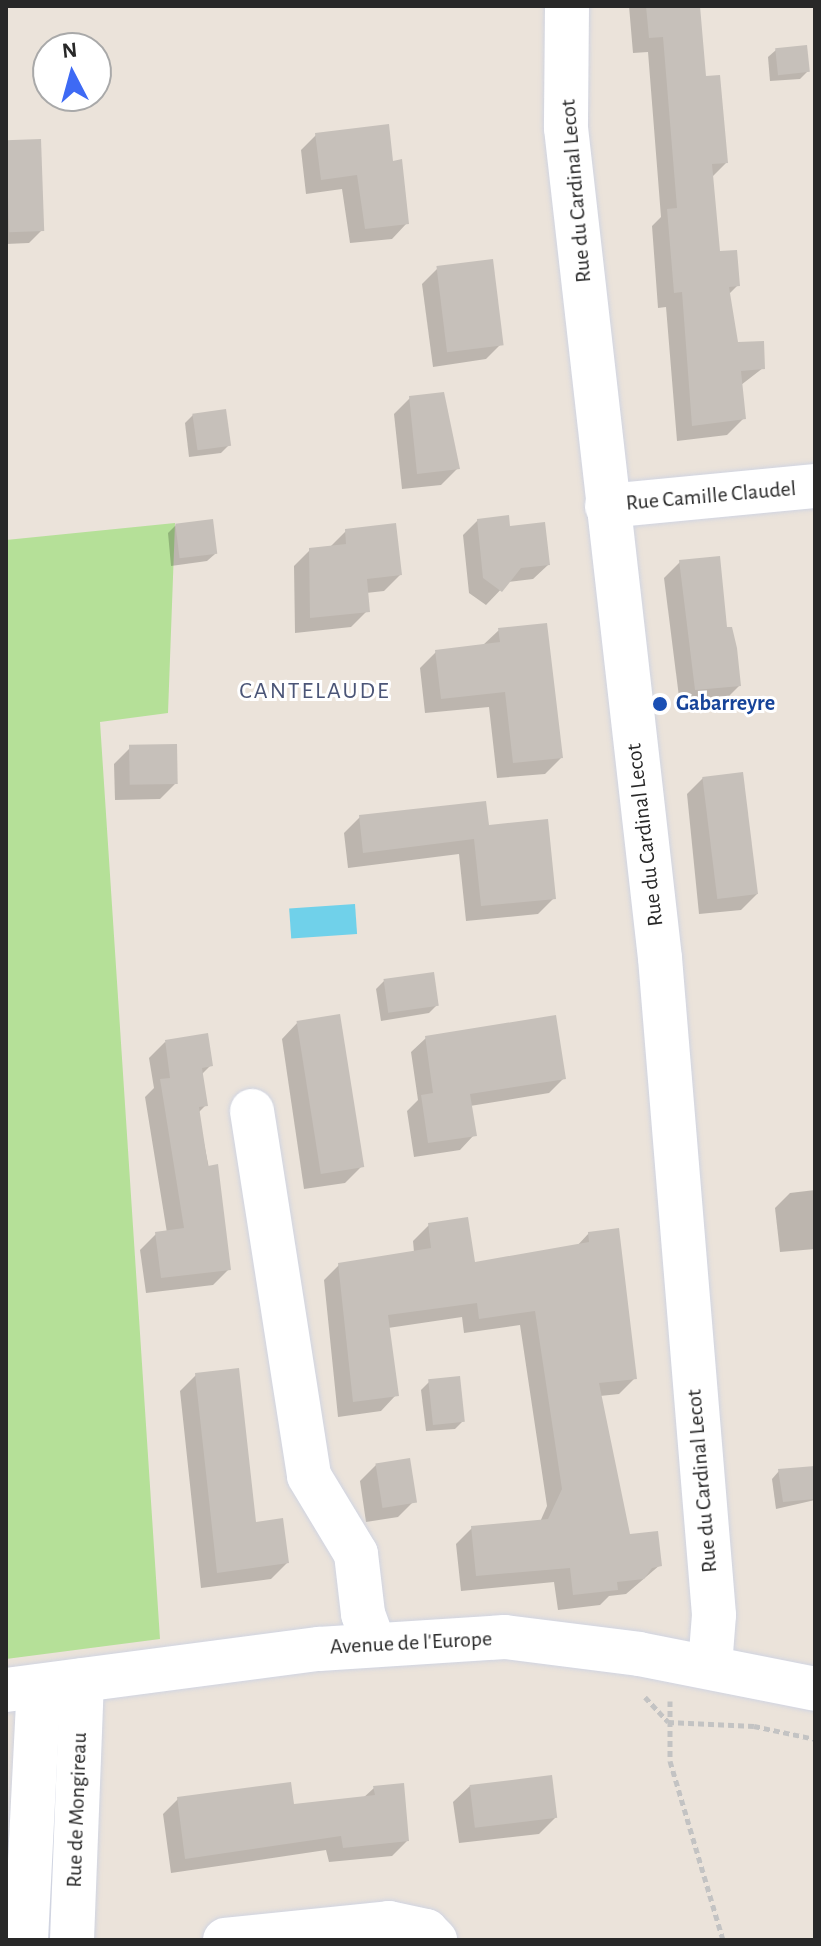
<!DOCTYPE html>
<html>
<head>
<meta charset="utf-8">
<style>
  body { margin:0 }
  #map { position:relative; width:821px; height:1946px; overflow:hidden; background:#ebe3da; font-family:"Alegreya Sans",sans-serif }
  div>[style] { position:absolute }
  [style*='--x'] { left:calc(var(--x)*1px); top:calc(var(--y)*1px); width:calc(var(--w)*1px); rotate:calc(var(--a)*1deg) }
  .green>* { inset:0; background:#b5e098 }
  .water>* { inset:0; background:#70d1ea; transform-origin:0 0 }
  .shadow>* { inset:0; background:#0003 }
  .building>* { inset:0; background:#c6c0ba; transform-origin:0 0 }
  .path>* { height:5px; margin-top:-2.5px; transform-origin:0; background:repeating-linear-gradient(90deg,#c3c3c3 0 6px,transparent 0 10px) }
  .roads { filter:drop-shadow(0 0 2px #d0d4e1) drop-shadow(0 0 2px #d0d4e1) }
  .street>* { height:44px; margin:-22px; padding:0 22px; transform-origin:22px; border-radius:22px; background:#fff }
  .secondary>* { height:44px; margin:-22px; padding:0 22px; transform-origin:22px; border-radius:22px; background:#fff }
  .dots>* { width:22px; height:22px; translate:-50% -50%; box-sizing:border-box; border:4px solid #fff; border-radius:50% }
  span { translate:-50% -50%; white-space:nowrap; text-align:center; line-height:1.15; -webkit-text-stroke:6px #fff; paint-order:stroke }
  .street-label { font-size:22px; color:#282828 }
  .transit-label { font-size:22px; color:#164399; font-weight:700 }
  .left { translate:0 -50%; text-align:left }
  .neighbourhood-label { font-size:24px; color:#4b5577; letter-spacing:2px }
  .frame { position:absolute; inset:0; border:8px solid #282828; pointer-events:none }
  .north { position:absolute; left:32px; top:32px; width:80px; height:80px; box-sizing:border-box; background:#fff; border:2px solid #a9a9a9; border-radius:50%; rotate:354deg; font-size:22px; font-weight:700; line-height:32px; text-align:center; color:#282828 }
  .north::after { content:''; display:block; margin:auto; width:28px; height:36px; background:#3e6af4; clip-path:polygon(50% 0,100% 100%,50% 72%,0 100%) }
</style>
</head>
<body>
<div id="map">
  <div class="green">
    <i style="clip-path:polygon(175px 523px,168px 713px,100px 722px,160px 1639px,6px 1659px,6px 540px)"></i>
  </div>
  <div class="water">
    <i style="left:355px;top:904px;width:30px;height:66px;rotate:86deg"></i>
  </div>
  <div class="shadow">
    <i style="clip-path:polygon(629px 6px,698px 6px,705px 78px,726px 163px,711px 178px,719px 253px,738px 285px,729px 294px,736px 344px,763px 368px,741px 385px,743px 419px,727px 435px,677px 441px,666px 307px,658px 308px,652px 226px,661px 217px,648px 52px,633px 53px)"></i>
    <i style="clip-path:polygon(776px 50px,808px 71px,800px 79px,770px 81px,768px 57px)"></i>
    <i style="clip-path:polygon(316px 135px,391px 163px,407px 223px,392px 239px,350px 243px,342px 189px,306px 194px,301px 150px)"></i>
    <i style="clip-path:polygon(6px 142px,42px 230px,29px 243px,6px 244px)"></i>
    <i style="clip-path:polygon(437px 269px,501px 344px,486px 359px,433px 367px,422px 284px)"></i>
    <i style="clip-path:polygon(410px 398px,457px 469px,441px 485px,402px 489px,394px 414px)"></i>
    <i style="clip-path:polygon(193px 415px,229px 445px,221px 453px,189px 457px,185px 423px)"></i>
    <i style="clip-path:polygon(478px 520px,508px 528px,548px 565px,533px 579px,508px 582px,486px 605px,469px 593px,463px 535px)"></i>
    <i style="clip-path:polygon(176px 525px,215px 554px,207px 561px,171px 566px,168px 533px)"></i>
    <i style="clip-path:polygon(346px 531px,400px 575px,384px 591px,366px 593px,367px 611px,351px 627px,295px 633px,294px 566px,310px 550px,329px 548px)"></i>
    <i style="clip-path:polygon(680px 562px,725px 629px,739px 686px,723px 702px,680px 705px,664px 578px)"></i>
    <i style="clip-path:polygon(499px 630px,561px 758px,545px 774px,497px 778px,489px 707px,425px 713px,420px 668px,436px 652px,482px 646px)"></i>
    <i style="clip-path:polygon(130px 748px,176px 783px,160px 799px,115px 800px,114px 764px)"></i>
    <i style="clip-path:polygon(703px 778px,757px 894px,741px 910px,699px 914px,687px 794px)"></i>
    <i style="clip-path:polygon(360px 817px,487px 828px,554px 898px,538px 914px,466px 921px,459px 854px,348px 868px,344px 833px)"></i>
    <i style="clip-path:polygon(384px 981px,437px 1005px,429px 1013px,381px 1021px,376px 989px)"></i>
    <i style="clip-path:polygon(298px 1022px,361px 1167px,345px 1183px,304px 1189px,282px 1039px)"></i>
    <i style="clip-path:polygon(426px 1038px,564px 1078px,549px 1093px,470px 1106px,474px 1135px,460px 1150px,414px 1157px,407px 1111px,418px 1100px,411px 1052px)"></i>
    <i style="clip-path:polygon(165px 1042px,211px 1065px,201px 1075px,206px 1105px,198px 1113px,229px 1269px,213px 1285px,146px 1293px,140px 1250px,156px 1234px,167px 1233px,145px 1097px,154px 1088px,149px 1058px)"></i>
    <i style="clip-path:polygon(815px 1190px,815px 1249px,780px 1252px,775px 1208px,790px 1193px)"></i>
    <i style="clip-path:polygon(429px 1225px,473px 1264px,576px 1247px,589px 1233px,635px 1378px,619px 1394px,600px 1396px,629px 1536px,660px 1565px,626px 1594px,609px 1596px,600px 1605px,558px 1610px,554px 1582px,461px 1591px,456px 1544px,472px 1528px,540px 1522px,547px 1506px,520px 1325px,464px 1333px,462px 1317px,388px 1328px,396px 1395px,381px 1411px,338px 1417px,324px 1280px,339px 1265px,414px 1252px,413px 1241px)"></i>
    <i style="clip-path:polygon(196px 1375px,255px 1524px,287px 1563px,271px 1579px,201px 1588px,180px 1391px)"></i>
    <i style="clip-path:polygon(429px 1382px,463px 1421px,455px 1429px,426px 1431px,421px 1390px)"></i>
    <i style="clip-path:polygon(376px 1465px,414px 1501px,398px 1517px,366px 1522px,360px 1481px)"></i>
    <i style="clip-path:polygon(779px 1471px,815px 1478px,815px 1500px,776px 1509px,772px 1479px)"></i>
    <i style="clip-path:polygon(470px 1786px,555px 1818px,539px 1834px,459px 1843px,453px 1802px)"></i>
    <i style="clip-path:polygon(374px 1788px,407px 1841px,392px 1856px,329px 1862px,326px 1850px,171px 1873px,163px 1814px,178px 1799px,293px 1806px,363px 1798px)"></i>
  </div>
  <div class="building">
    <i style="clip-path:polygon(646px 6px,700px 6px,706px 76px,720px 75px,728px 163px,712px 164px,720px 251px,737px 250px,740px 286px,729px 287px,738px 342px,764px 341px,765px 369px,741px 371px,746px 419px,692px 426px,682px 292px,674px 293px,667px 209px,677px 208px,663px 37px,649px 38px)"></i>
    <i style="left:807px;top:45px;width:27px;height:32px;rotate:84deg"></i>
    <i style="clip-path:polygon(389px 124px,393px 161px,402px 159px,409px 224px,365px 229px,357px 175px,321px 180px,315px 133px)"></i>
    <i style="left:41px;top:139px;width:92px;height:35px;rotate:88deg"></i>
    <i style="left:493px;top:259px;width:87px;height:57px;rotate:83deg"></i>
    <i style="clip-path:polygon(444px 392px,460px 469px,417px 474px,409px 396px)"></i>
    <i style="left:226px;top:409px;width:37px;height:34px;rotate:82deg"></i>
    <i style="clip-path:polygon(509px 515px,510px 526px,545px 522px,550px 565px,521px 568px,502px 592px,483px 578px,477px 519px)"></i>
    <i style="left:213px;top:519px;width:35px;height:38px;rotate:83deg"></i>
    <i style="clip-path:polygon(396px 523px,402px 575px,367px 579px,370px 612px,310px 618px,309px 548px,346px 544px,345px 529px)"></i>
    <i style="clip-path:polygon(720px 556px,727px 627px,732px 627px,737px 648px,741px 686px,695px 690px,679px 560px)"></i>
    <i style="clip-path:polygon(547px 623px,563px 758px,513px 763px,505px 692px,441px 699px,435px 650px,500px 642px,498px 628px)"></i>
    <i style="left:177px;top:744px;width:40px;height:48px;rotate:89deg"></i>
    <i style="left:743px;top:772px;width:123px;height:41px;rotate:83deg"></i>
    <i style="clip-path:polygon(486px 801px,489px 825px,548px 819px,556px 899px,481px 906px,474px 839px,363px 853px,359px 815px)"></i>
    <i style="left:434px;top:972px;width:34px;height:51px;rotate:82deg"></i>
    <i style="left:340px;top:1014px;width:155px;height:44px;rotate:81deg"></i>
    <i style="clip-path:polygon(556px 1015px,566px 1079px,470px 1094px,477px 1136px,428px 1143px,421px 1095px,433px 1093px,425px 1036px)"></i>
    <i style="clip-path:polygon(208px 1033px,213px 1066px,202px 1068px,208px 1106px,199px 1107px,208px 1166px,218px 1164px,231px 1270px,161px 1278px,155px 1232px,184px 1228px,160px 1079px,170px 1078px,165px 1040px)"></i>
    <i style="clip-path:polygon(468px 1217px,475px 1262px,589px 1242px,588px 1232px,619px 1228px,637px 1379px,599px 1383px,630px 1534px,658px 1531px,662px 1566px,652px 1568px,644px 1579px,617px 1582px,618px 1590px,573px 1595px,570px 1568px,476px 1576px,471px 1526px,548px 1519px,562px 1489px,535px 1311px,479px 1319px,477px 1303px,388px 1315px,399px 1396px,353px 1402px,338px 1263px,431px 1248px,428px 1223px)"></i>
    <i style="clip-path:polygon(239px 1368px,256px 1522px,283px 1518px,289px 1563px,217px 1573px,195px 1373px)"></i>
    <i style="left:460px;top:1376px;width:46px;height:32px;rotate:84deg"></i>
    <i style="left:410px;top:1458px;width:45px;height:35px;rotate:81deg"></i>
    <i style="clip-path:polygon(815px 1466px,815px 1499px,783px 1502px,778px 1469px)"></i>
    <i style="left:552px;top:1775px;width:43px;height:83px;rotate:83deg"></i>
    <i style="clip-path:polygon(291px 1782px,294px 1804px,375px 1795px,373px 1786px,404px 1783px,409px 1841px,343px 1848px,341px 1836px,185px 1859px,177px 1797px)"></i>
  </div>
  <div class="path">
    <i style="--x:645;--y:1697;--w:34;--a:47"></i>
    <i style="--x:668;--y:1722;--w:86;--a:2.7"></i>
    <i style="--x:754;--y:1726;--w:62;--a:12"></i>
    <i style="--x:670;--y:1701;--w:60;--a:90"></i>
    <i style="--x:670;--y:1761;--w:187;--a:73.5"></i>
  </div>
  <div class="roads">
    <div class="street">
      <i style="--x:567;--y:6;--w:122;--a:90.5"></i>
      <i style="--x:566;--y:128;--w:835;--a:83.54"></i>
      <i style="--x:660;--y:958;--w:659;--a:85.3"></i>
      <i style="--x:714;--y:1615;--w:51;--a:94.5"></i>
      <i style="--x:607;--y:506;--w:209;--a:-5.5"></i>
      <i style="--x:252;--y:1111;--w:369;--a:81.1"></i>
      <i style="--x:309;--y:1476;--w:91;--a:58.9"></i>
      <i style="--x:356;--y:1554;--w:60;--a:83.3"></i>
      <i style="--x:363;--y:1614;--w:32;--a:70"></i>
      <i style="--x:26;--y:1940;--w:254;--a:-87.1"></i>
      <i style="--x:72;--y:1940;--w:260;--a:-87.8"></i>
      <i style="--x:225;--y:1940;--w:165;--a:-5.9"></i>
      <i style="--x:389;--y:1923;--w:38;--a:12"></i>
      <i style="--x:426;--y:1931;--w:13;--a:45"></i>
    </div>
    <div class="secondary">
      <i style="--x:6;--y:1690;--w:316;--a:-7.5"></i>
      <i style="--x:319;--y:1649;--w:186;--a:-3.7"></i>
      <i style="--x:505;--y:1637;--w:135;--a:7.2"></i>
      <i style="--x:639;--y:1654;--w:179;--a:11.2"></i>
    </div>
  </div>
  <div class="dots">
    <i style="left:660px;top:704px;background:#1a4fb4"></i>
  </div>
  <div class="street-label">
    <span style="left:576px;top:191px;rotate:-95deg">Rue du Cardinal Lecot</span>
    <span style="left:711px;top:496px;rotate:-5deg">Rue Camille Claudel</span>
    <span style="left:645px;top:835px;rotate:-97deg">Rue du Cardinal Lecot</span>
    <span style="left:702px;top:1481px;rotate:-95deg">Rue du Cardinal Lecot</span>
    <span style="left:411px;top:1643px;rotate:-3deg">Avenue de l'Europe</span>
    <span style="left:77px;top:1810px;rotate:-88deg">Rue de Mongireau</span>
  </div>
  <div class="transit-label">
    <span class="left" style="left:676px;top:704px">Gabarreyre</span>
  </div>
  <div class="neighbourhood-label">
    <span style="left:315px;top:692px">CANTELAUDE</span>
  </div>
  <div class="frame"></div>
  <div class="north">N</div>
</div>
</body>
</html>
